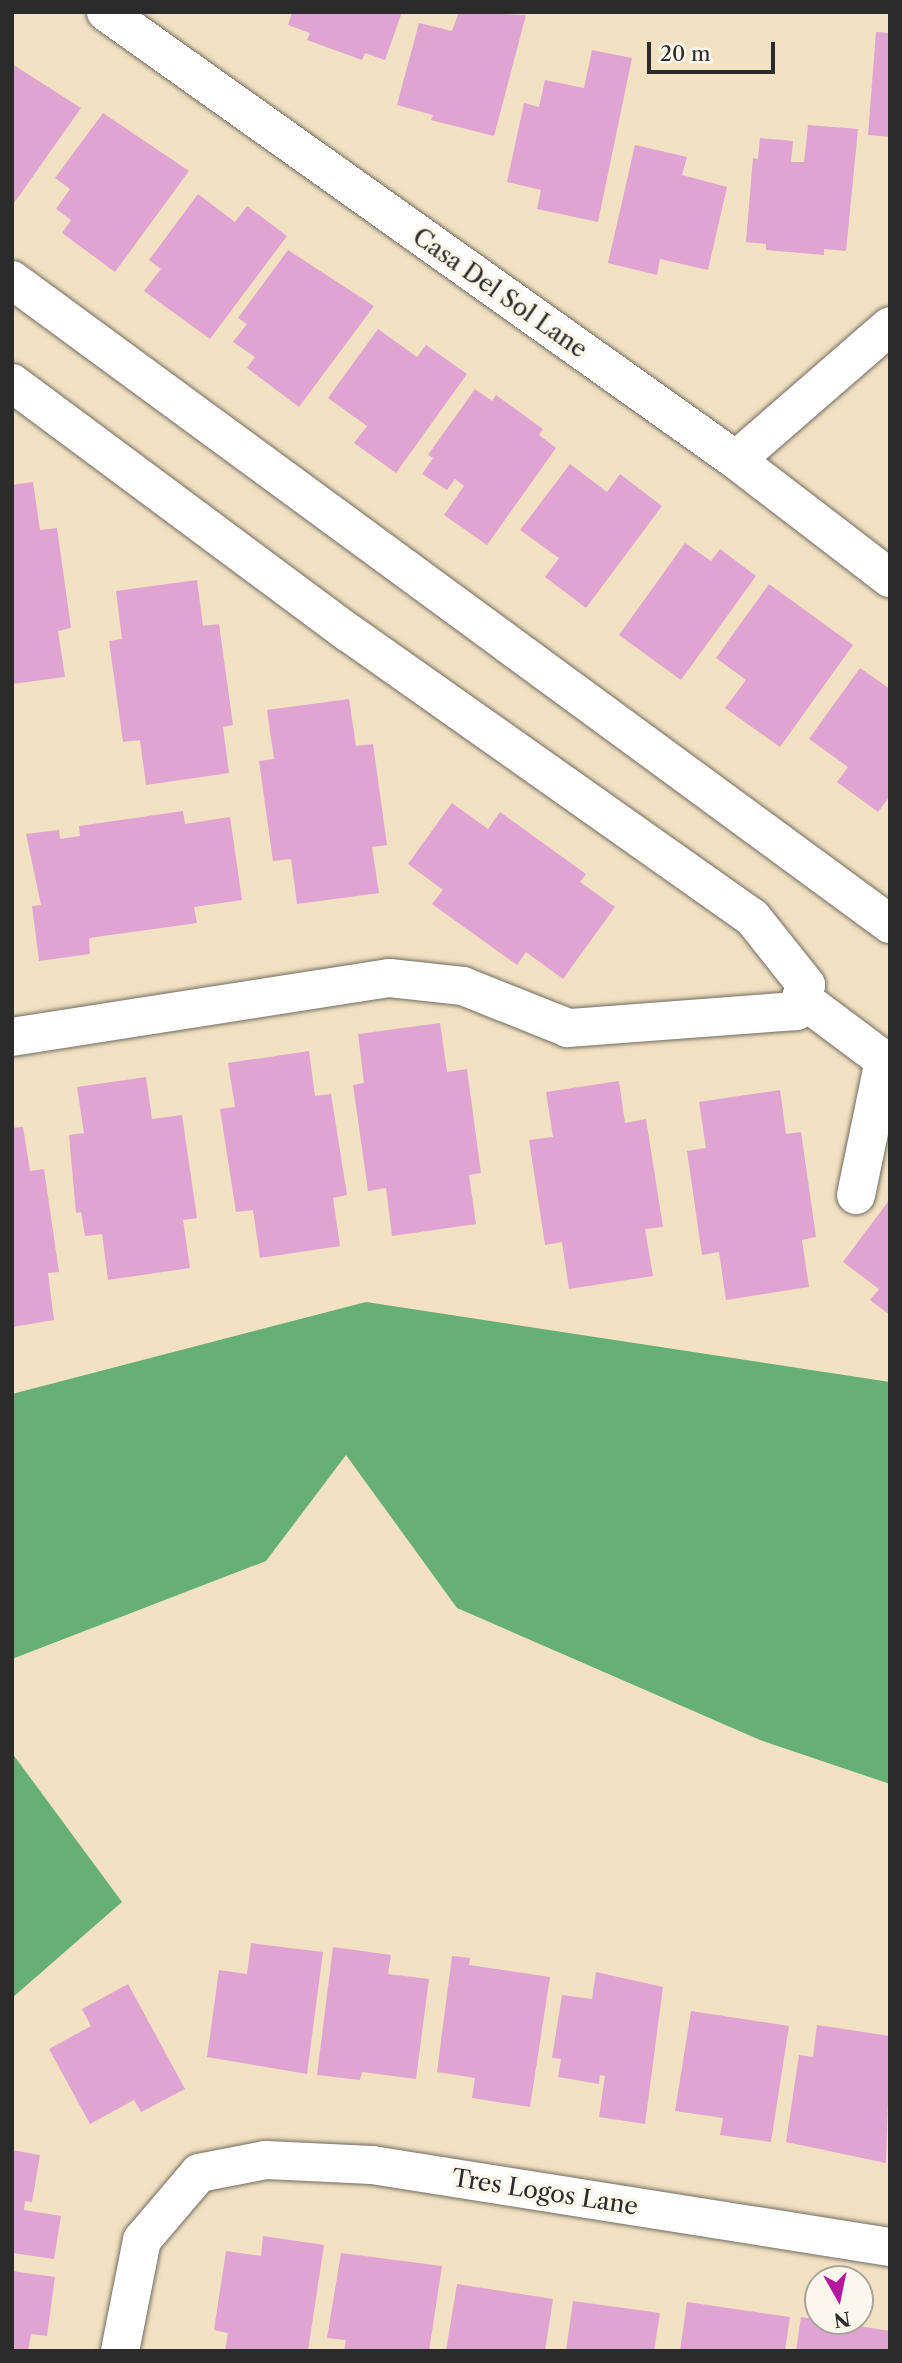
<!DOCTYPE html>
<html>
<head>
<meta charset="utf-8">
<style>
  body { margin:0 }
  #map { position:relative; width:902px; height:2363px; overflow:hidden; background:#f2e1c3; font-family:"Libre Caslon Text",serif }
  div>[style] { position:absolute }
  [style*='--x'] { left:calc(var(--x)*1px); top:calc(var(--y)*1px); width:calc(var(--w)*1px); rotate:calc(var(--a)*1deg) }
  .forest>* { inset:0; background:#66b077 }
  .building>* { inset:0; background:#e0a4d2 }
  .roads { filter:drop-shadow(0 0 2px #716b60) drop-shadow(0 0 2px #716b60) }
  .minor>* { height:38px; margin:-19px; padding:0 19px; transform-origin:19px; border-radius:19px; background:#fff }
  span { translate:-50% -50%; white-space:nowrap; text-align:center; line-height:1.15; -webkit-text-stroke:7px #fbf7ec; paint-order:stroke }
  .street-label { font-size:24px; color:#2b2b2b }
  .frame { position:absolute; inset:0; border:14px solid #2b2b2b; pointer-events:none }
  .north { position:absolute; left:804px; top:2265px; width:70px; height:70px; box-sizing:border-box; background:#fbf7ec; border:2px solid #a8a59f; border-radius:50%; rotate:171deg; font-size:19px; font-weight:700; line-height:28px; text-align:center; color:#2b2b2b }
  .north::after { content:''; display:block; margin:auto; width:24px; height:32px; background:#b5179e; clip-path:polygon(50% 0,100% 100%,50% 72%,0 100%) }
  .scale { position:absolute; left:647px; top:42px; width:128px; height:32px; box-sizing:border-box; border:4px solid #2b2b2b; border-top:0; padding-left:9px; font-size:21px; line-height:24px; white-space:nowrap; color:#2b2b2b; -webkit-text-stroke:5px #fbf7ec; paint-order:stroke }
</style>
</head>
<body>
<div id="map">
  <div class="forest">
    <i style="clip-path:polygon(366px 1302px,890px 1382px,890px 1784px,760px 1740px,457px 1608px,346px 1455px,266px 1561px,12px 1659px,12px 1394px)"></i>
    <i style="clip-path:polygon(12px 1753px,122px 1902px,12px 1998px)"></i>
  </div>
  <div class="building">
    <i style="clip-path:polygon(292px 12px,402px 12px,385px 60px,365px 53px,362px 60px,307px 40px,310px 33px,288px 25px)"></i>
    <i style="clip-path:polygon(459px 12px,526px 15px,494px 136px,431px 120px,433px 115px,397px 105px,419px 23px,452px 31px)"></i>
    <i style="clip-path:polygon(876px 32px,890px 33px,890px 137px,868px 135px)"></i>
    <i style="clip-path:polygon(592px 50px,632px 58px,598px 222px,537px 209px,541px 190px,507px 182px,524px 103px,539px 107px,545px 80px,584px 88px)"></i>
    <i style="clip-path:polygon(12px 64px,81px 108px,12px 206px)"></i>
    <i style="clip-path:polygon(103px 113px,189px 171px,115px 272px,62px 233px,71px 220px,56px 209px,70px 189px,55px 178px)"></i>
    <i style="clip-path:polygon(808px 125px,858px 129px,846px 251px,824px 249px,824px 255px,766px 250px,766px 244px,746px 242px,753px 158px,758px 159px,760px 138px,793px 141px,791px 162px,804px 162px)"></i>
    <i style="clip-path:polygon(635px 145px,687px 157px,682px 175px,727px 187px,708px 270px,660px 259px,657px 275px,608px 263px)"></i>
    <i style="clip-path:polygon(198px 194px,235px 222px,247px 206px,287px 236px,210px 339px,144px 291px,161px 269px,149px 260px)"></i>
    <i style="clip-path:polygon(288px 250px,374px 306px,299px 407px,247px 368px,255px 357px,233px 342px,247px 324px,238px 318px)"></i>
    <i style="clip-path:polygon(378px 329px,417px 357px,426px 345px,467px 374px,396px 473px,354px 443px,367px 426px,328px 398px)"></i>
    <i style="clip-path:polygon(475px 389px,492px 401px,496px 395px,543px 429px,539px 435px,556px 448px,487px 545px,444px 515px,464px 486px,455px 479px,447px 490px,422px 474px,433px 458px,428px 455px)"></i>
    <i style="clip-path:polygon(570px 464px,607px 492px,620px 474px,662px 506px,586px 608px,545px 577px,559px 558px,520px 530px)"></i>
    <i style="clip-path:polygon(33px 482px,40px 530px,57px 528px,71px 628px,58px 631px,65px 677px,12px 684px,12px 485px)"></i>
    <i style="clip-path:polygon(685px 543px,711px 561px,720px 549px,756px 576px,681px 680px,619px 635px)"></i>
    <i style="clip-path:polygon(197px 580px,203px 626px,219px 624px,233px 725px,223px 727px,229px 773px,146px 785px,140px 740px,123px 742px,109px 641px,122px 639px,116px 591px)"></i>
    <i style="clip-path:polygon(769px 584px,853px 645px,780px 747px,725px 708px,746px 680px,716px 658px)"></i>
    <i style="clip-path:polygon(860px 668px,890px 689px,890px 796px,878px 812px,837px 782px,848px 767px,809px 739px)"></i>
    <i style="clip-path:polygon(349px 699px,356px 746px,373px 744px,387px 845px,372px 847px,379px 893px,297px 904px,291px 859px,273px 861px,259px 761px,274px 759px,267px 710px)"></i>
    <i style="clip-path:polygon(452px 803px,488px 829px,500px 812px,586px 874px,580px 882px,615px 907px,563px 979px,526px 952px,517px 965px,432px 904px,443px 890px,408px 864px)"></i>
    <i style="clip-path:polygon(183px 811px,185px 824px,230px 817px,242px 900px,194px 907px,197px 923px,89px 938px,90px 954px,39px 961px,32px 906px,41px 905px,26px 834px,59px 830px,60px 839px,80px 836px,79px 826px)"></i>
    <i style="clip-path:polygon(440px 1023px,447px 1072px,467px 1069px,481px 1173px,469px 1175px,476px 1224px,392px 1236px,386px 1188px,368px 1191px,353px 1085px,364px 1083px,358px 1034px)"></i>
    <i style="clip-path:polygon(309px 1051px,315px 1096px,331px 1094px,347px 1195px,333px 1198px,340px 1246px,260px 1258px,253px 1210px,236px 1212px,220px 1109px,235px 1107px,228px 1063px)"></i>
    <i style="clip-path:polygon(146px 1077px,152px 1119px,182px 1115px,197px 1218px,183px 1220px,190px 1268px,108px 1280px,102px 1234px,85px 1236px,81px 1212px,76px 1213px,69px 1135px,84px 1133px,77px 1087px)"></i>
    <i style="clip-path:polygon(619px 1081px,625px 1123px,646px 1119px,663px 1227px,645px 1229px,653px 1276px,569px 1289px,562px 1242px,545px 1245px,529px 1140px,553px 1137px,546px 1092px)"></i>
    <i style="clip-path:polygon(780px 1090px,786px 1134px,801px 1132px,816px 1237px,802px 1240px,809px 1287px,726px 1300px,719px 1252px,702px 1255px,687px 1151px,706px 1148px,699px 1102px)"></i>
    <i style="clip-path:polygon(23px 1127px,30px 1171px,44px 1169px,59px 1272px,48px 1273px,54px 1320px,12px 1327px,12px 1128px)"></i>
    <i style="clip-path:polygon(890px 1199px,890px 1315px,870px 1300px,879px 1289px,843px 1262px)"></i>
    <i style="clip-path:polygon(251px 1943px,323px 1952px,307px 2074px,207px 2057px,219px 1970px,247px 1974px)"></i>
    <i style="clip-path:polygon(333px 1947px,391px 1955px,388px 1974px,429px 1979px,416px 2079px,362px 2072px,360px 2080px,317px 2075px)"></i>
    <i style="clip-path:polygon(452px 1956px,470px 1958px,469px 1965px,550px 1977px,530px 2107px,472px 2098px,475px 2078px,437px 2072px)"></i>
    <i style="clip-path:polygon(596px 1972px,663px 1987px,645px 2124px,599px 2117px,605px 2076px,600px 2075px,599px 2084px,558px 2077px,561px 2059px,552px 2058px,562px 1995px,592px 1999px)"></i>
    <i style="clip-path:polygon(128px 1984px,185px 2089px,141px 2112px,134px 2100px,90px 2124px,49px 2049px,91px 2026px,82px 2009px)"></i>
    <i style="clip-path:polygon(691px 2011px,789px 2026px,771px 2142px,720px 2135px,723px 2118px,675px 2111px)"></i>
    <i style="clip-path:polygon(817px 2025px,890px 2036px,886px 2163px,786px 2142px,799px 2055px,813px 2057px)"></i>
    <i style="clip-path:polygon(12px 2150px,40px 2155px,32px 2202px,25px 2201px,24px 2210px,61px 2216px,54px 2259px,12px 2253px)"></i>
    <i style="clip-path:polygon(263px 2236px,324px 2245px,308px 2351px,225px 2351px,228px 2333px,214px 2330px,226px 2251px,261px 2256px)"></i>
    <i style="clip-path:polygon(341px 2253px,442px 2266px,429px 2351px,344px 2351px,346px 2340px,327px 2338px)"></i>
    <i style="clip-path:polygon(12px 2271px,55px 2277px,47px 2336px,31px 2334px,28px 2351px,12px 2351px)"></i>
    <i style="clip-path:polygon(457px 2284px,553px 2299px,545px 2351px,446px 2351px)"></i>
    <i style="clip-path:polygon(573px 2301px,660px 2313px,654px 2351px,566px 2351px)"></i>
    <i style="clip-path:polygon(687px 2302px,790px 2317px,785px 2351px,680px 2351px)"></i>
    <i style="clip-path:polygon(801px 2317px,890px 2331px,890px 2351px,796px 2351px)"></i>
  </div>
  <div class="roads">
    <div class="minor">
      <i style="--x:106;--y:12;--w:773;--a:35.42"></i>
      <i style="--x:736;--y:460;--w:194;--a:37.5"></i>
      <i style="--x:12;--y:280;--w:1089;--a:36.26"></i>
      <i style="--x:12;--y:383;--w:420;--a:36.6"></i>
      <i style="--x:349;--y:633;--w:493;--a:35.2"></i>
      <i style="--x:752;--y:917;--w:87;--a:51.5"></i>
      <i style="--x:806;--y:985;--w:28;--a:111"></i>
      <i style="--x:796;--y:1011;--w:229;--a:175.7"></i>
      <i style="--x:568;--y:1028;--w:113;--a:-158.2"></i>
      <i style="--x:463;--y:986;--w:74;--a:-173.8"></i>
      <i style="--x:389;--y:978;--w:382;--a:171.1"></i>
      <i style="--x:736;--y:460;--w:204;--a:-41"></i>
      <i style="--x:801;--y:998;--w:104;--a:36.8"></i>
      <i style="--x:884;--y:1060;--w:138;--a:101.7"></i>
      <i style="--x:120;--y:2351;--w:113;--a:-78.8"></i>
      <i style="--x:142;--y:2240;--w:88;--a:-49.6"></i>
      <i style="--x:199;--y:2173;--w:68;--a:-11"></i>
      <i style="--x:266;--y:2160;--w:106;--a:2.7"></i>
      <i style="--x:372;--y:2165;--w:524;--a:9"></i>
    </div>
  </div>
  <div class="street-label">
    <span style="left:500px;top:293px;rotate:35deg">Casa Del Sol Lane</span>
    <span style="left:545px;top:2192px;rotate:9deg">Tres Logos Lane</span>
  </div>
  <div class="frame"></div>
  <div class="north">N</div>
  <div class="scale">20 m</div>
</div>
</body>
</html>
